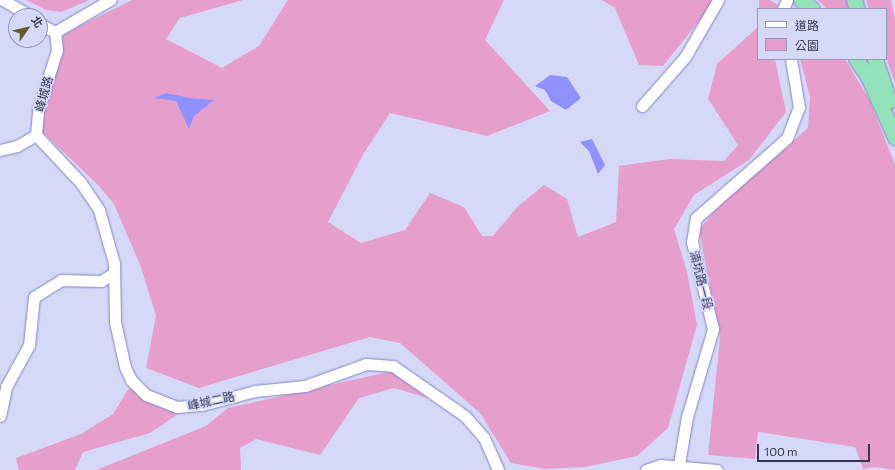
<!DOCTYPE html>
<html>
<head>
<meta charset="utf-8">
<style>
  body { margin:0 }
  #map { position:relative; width:895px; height:470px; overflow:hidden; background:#d6d9f6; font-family:Commissioner,"Noto Sans TC",sans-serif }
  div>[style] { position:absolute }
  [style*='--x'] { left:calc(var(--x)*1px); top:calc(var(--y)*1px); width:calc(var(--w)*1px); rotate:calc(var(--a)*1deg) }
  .green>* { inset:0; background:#e69fcc }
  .water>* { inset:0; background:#9090fe }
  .roads { filter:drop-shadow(0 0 1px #8285c8) drop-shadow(0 0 1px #8285c8) }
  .minor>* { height:11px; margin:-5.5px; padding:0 5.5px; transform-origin:5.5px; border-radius:5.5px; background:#fff }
  .highway>* { height:15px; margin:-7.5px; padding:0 7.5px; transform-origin:7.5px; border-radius:7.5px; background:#92e1b9 }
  span { translate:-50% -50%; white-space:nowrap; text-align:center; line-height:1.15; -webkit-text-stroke:3.5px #d6d9f6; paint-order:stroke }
  .street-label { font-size:12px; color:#353653 }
  .legend { position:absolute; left:757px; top:8px; width:130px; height:52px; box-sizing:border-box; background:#d6d9f6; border:1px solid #9698b5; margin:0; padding:5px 7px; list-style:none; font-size:12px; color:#353653 }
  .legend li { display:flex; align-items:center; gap:8px; height:20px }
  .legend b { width:20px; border:1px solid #9698b5 }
  .north { position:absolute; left:8px; top:8px; width:40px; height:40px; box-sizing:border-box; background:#d6d9f6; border:1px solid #9698b5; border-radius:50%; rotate:56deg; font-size:11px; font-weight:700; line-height:16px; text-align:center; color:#353653 }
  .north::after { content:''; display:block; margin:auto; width:14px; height:18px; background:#665f2c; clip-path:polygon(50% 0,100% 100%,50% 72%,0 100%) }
  .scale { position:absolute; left:757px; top:444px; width:113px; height:18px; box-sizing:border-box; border:2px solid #353653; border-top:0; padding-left:5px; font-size:12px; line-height:14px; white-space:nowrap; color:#353653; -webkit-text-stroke:3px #d6d9f6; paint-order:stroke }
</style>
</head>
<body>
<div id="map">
  <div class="green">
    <i style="clip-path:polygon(26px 0,90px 0,61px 12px,46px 10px)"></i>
    <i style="clip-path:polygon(132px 0,243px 0,180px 18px,166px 39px,222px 68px,259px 46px,288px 0,504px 0,485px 40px,550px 111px,487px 136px,390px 113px,364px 153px,328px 222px,361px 243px,405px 230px,430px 193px,464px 207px,482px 236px,493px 236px,518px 206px,544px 185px,567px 199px,578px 237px,616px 222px,619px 166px,669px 159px,724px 161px,738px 145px,708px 99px,717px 64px,758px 27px,758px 59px,775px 59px,786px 112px,749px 160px,694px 195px,674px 229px,687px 272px,697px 325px,668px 428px,637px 456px,585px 467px,545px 469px,511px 463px,480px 413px,400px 343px,370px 337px,199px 388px,146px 368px,156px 316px,141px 267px,114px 204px,98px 185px,39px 129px,64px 34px)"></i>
    <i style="clip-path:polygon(602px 0,716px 0,663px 66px,639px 65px,615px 8px)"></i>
    <i style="clip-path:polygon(759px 0,770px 0,778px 5px,777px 9px,759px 9px)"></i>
    <i style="clip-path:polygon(818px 0,847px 0,850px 9px,827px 9px)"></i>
    <i style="clip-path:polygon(866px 0,891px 0,895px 19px,895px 83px,886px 57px,886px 9px,869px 9px)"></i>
    <i style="clip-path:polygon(800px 59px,845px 59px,870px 101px,895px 165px,895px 470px,875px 467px,863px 469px,855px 447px,758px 432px,755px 459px,708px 455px,720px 338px,699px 230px,719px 205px,808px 128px,810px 97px)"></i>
    <i style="clip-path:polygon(397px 370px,435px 400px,394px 388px,359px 398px,320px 455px,256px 439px,240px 448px,241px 470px,96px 470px,206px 426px,228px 408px)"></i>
    <i style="clip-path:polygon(129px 388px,181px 412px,150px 433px,83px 452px,75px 470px,19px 470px,16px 458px,81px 434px,113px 414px)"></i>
  </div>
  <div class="water">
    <i style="clip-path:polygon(550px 75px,567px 77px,581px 98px,566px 110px,551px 101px,545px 90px,535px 86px)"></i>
    <i style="clip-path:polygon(166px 93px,190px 98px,214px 100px,194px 116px,189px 129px,176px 101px,154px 98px)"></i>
    <i style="clip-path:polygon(592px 139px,605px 165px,598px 174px,589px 151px,580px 142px)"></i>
  </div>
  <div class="roads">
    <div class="minor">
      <i style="--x:3;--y:0;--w:32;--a:30"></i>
      <i style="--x:783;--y:9;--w:10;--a:-66"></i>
      <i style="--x:55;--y:32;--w:64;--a:-30.2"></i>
      <i style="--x:642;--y:106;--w:65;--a:-48.7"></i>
      <i style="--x:685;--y:57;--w:66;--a:-59.9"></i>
      <i style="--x:36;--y:135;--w:66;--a:46.8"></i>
      <i style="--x:81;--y:183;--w:32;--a:56"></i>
      <i style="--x:99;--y:210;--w:55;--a:74.2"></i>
      <i style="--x:114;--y:263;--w:59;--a:89"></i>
      <i style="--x:115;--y:322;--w:46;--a:77.5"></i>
      <i style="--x:125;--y:367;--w:14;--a:65"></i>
      <i style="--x:131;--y:380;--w:21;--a:45"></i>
      <i style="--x:146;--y:395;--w:33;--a:21"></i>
      <i style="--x:177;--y:407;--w:25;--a:-5"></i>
      <i style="--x:202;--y:405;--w:55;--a:-14.8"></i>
      <i style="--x:255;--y:391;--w:50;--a:-5.7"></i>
      <i style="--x:305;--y:386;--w:65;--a:-19.8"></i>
      <i style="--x:366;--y:364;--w:27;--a:4"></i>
      <i style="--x:393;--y:366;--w:88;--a:34.8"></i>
      <i style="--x:465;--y:416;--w:29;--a:49"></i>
      <i style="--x:484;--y:438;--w:35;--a:66"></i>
      <i style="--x:0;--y:150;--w:17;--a:-13"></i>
      <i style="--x:17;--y:146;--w:22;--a:-30"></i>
      <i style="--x:36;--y:135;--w:25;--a:-85"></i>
      <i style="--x:38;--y:110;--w:63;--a:-72.4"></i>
      <i style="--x:57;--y:50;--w:18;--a:-96"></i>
      <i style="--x:55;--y:32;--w:17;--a:-152"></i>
      <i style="--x:0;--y:416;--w:30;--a:-78"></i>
      <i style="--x:6;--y:387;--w:48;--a:-61.3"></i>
      <i style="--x:29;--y:345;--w:48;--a:-84.1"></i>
      <i style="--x:34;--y:297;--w:32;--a:-32"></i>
      <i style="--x:61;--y:280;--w:40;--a:1.4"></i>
      <i style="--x:101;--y:281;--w:15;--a:-32"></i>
      <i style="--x:646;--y:470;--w:15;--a:-20"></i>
      <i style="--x:660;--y:465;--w:57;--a:5"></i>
      <i style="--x:678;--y:470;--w:54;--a:-80.4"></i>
      <i style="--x:687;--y:417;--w:92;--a:-73.5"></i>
      <i style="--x:713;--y:329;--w:89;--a:-103.6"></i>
      <i style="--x:692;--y:242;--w:24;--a:-81"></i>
      <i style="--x:696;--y:218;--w:121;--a:-41.3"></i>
      <i style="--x:787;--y:138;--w:33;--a:-69"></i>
      <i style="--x:799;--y:107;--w:49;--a:-99.5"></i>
    </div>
    <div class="highway">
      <i style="--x:801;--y:0;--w:14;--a:39"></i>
      <i style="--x:854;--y:0;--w:9;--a:72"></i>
      <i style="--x:856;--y:59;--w:21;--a:55"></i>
      <i style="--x:868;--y:76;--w:67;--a:66.1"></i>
      <i style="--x:875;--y:59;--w:44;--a:71.6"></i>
    </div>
  </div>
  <div class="street-label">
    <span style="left:44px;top:94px;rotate:-74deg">峰城路</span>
    <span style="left:701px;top:280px;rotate:76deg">湳坑路一段</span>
    <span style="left:211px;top:401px;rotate:-12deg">峰城二路</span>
  </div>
  <ul class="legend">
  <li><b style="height:5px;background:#fff"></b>道路</li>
  <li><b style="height:11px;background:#e69fcc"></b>公園</li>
  </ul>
  <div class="north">北</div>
  <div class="scale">100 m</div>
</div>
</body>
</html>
